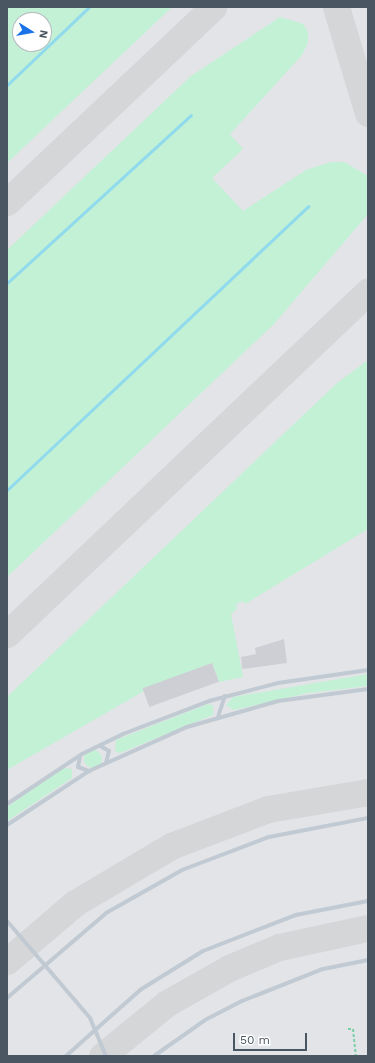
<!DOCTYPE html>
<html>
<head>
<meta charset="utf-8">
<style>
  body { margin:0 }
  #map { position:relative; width:375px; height:1063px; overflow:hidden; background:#f5f3f3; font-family:"Work Sans",sans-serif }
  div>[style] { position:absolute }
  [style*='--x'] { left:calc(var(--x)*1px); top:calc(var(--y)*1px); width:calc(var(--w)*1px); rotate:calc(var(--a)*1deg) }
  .airport>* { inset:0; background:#e2e4e7 }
  .green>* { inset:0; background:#c3f1d5 }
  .round { border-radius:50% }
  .stream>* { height:3px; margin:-1.5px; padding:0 1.5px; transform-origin:1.5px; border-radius:1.5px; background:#90daee }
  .taxiway>* { height:27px; margin:-13.5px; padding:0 13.5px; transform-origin:13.5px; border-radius:13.5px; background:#d5d6d8 }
  .building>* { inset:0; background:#cdcfd5; transform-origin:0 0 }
  .path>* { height:2px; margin-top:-1px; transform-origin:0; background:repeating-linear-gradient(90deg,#7ad0a6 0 3px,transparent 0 5px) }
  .lane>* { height:4px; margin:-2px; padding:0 2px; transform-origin:2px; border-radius:2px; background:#c1cad2 }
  span { translate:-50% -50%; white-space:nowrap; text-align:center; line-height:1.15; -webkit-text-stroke:3.5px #fff; paint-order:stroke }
  .frame { position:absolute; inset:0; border:8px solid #4a5661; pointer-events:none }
  .north { position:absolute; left:12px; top:12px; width:40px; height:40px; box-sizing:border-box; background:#fff; border:1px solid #b7bbc0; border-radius:50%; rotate:101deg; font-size:11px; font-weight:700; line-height:16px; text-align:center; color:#4a5661 }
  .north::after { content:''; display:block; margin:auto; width:14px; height:18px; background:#1a73e8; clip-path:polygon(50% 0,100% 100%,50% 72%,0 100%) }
  .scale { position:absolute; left:233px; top:1033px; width:74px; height:18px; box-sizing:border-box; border:2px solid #4a5661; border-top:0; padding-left:5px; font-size:12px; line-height:14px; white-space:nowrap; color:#4a5661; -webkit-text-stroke:3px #fff; paint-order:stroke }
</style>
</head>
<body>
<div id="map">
  <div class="airport">
    <i style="clip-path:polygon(evenodd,7px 7px,368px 7px,368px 1056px,7px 1056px,7px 7px,20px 20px,44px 20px,44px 44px,20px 44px,20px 20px)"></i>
  </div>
  <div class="green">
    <i style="clip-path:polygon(evenodd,7px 7px,172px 7px,7px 163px,7px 7px,20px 20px,44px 20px,44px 44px,20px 44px,20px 20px)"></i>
    <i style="clip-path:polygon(280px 17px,303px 24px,308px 32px,308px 43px,302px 55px,230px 134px,243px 149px,212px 178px,243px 211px,306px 170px,331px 162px,344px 162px,368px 176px,368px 214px,274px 324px,7px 577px,7px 250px,191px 76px)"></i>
    <i style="clip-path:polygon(368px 360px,368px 529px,245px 604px,243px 601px,236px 604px,237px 609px,231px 614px,243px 677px,219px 682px,212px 663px,144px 691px,7px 770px,7px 697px,337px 383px)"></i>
    <i style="clip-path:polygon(368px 674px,368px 686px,308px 693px,234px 710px,226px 705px,233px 697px)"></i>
    <i style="clip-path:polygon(208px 704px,213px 706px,213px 715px,120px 753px,115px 751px,116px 740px)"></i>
    <i class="round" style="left:84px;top:750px;width:18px;height:18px"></i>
    <i style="clip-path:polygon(63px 768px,72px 769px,72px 778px,7px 821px,7px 807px)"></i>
  </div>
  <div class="stream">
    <i style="--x:7;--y:85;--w:113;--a:-43.6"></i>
    <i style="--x:7;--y:283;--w:249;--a:-42.4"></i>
    <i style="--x:7;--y:490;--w:414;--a:-43.3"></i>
  </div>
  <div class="taxiway">
    <i style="--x:336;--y:7;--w:111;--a:73.2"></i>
    <i style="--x:7;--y:202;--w:284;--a:-43.4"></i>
    <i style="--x:7;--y:634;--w:498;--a:-43.5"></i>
    <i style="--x:7;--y:961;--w:89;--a:-40.5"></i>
    <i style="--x:75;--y:903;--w:112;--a:-30.7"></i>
    <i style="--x:171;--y:846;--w:104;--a:-20.9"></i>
    <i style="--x:268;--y:809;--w:101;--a:-9.6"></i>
    <i style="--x:102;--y:1056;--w:84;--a:-39.2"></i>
    <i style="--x:167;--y:1003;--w:71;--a:-29.4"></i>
    <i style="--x:229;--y:968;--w:54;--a:-22.8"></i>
    <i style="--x:279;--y:947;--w:91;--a:-12.1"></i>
  </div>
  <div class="building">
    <i style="clip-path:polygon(284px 639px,287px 663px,242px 669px,241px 657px,256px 654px,255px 648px)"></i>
    <i style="left:212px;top:663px;width:20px;height:74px;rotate:70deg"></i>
  </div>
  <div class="path">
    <i style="--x:348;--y:1029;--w:5;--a:0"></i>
    <i style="--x:353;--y:1029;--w:27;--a:84"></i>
  </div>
  <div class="lane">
    <i style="--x:218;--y:717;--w:22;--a:-72"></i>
    <i style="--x:100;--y:746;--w:10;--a:29"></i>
    <i style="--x:109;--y:751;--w:12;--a:104"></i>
    <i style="--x:80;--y:756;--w:11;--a:100"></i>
    <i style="--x:78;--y:767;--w:12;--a:20"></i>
    <i style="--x:7;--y:804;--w:90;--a:-33.7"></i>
    <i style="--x:82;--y:754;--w:46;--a:-26"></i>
    <i style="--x:123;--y:734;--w:92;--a:-21"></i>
    <i style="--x:209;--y:701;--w:71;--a:-14.6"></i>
    <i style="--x:278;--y:683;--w:91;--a:-8.2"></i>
    <i style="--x:7;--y:825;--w:98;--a:-33.4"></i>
    <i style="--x:89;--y:771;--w:107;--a:-24.2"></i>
    <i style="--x:187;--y:727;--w:95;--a:-15.9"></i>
    <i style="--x:278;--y:701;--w:91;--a:-7.6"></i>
    <i style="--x:7;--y:921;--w:128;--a:49.4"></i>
    <i style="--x:90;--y:1018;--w:41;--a:67.2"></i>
    <i style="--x:7;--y:998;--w:130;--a:-40.6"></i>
    <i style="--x:106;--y:913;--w:87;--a:-29.5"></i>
    <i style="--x:182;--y:870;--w:93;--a:-20.8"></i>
    <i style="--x:269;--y:837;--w:101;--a:-10.9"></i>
    <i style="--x:66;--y:1056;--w:99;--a:-41.7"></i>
    <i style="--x:140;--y:990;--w:74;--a:-31.8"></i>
    <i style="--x:203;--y:951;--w:100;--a:-21.2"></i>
    <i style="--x:296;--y:915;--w:73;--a:-11"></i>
    <i style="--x:154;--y:1056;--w:62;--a:-35.2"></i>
    <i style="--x:205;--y:1020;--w:42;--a:-27.2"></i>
    <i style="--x:242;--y:1001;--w:87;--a:-21.6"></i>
    <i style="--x:323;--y:969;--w:46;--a:-11.3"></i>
  </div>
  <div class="frame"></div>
  <div class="north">N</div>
  <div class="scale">50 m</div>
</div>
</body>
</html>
